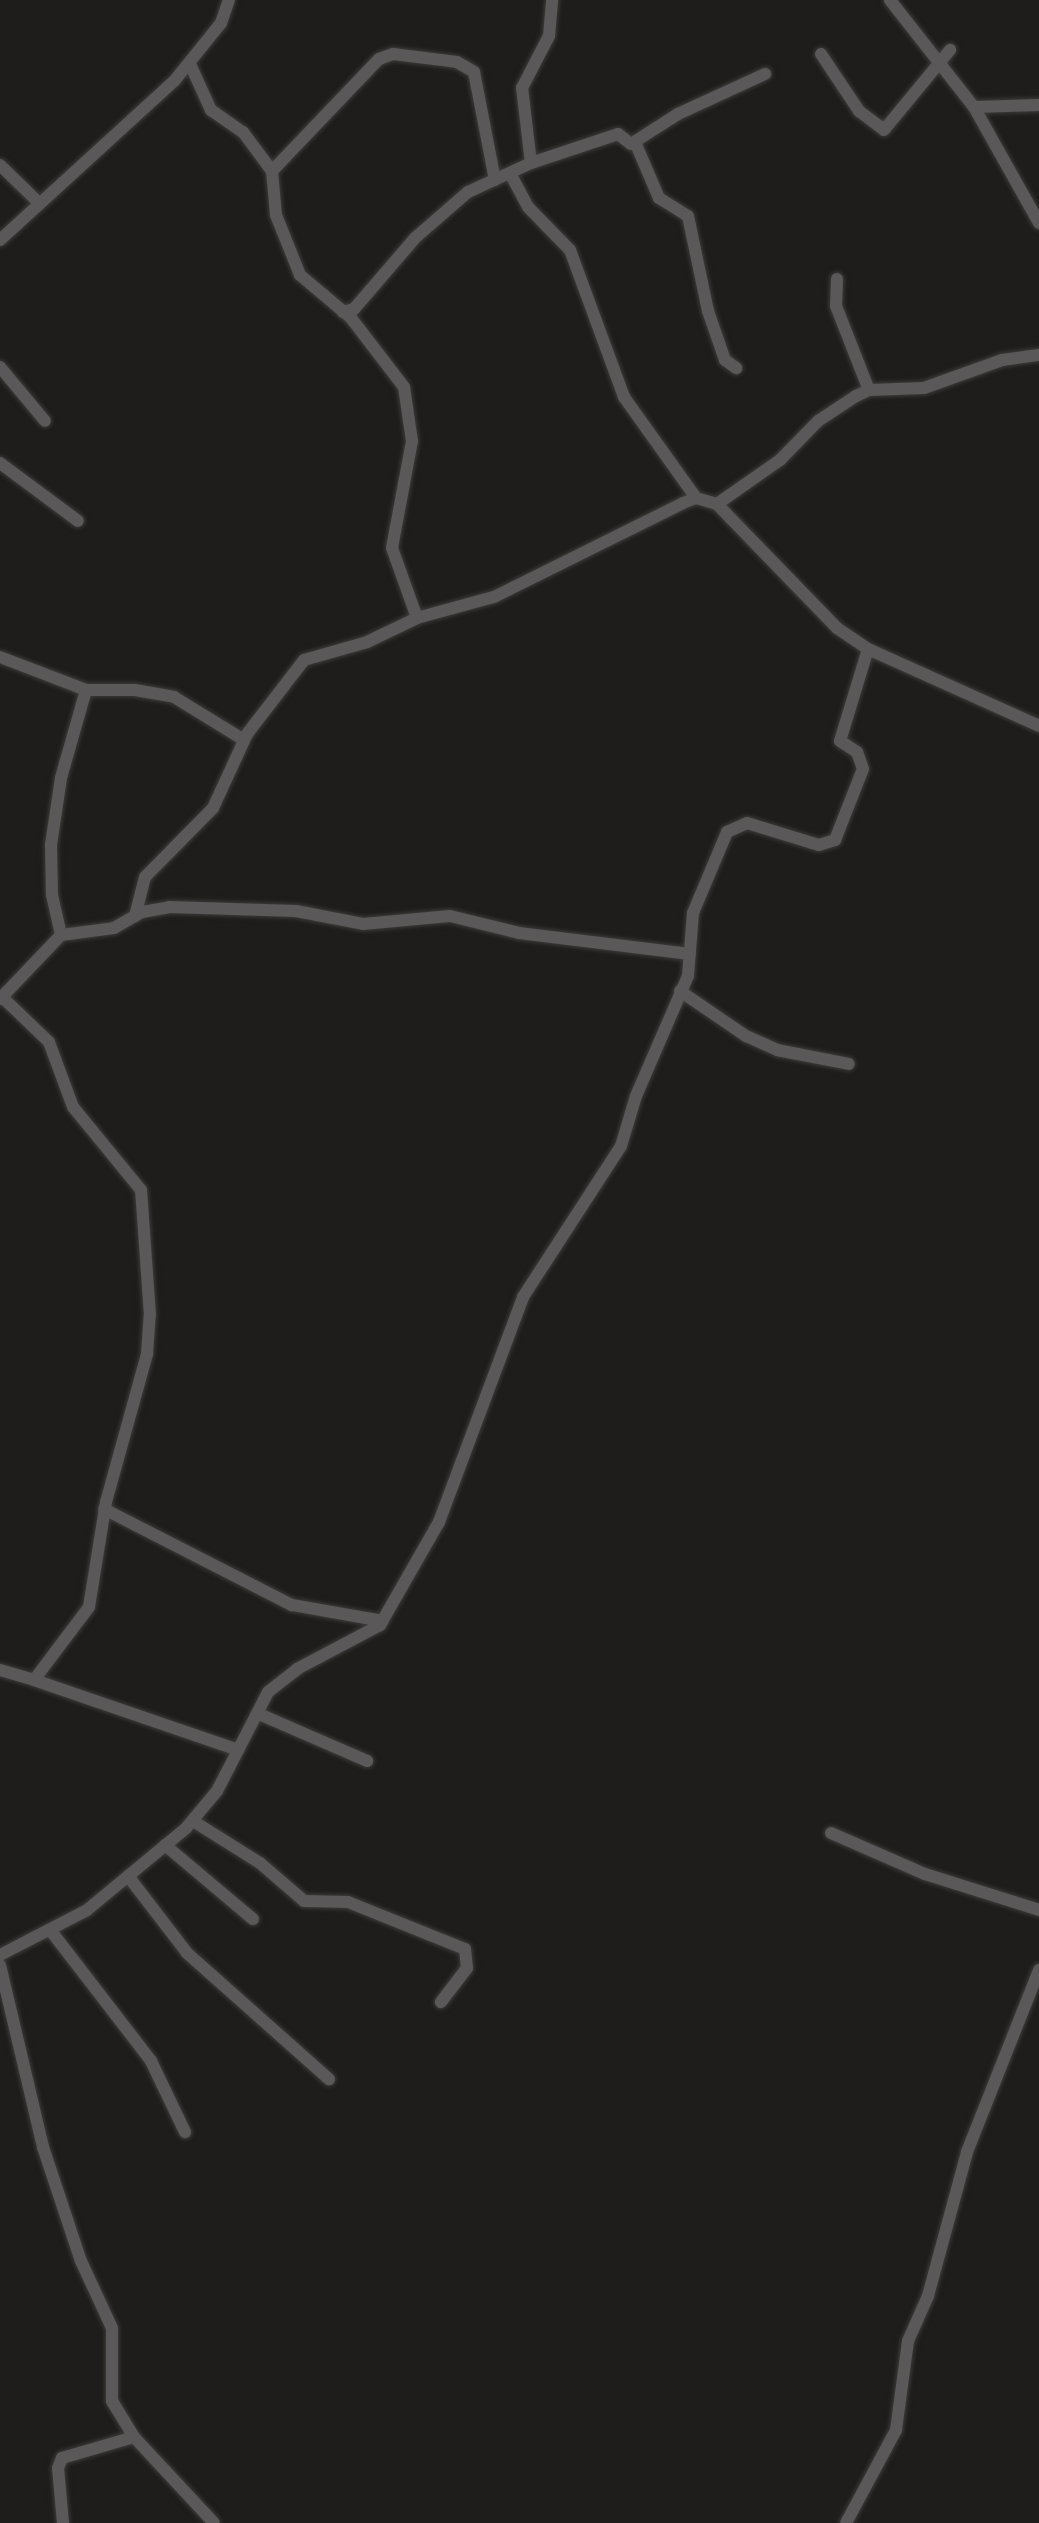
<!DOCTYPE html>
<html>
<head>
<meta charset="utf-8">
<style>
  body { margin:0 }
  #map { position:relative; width:1039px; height:2523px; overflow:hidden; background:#1e1d1b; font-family:Literata,serif }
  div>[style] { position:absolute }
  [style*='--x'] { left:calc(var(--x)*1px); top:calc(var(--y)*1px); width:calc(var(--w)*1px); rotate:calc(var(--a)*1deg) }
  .roads { filter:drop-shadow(0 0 2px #3c3b39) drop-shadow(0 0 2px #3c3b39) }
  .minor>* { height:12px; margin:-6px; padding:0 6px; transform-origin:6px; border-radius:6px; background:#5a5858 }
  span { translate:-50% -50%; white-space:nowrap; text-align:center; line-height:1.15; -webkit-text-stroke:6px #080807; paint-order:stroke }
</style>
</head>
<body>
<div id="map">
  <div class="roads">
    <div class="minor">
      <i style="--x:890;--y:0;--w:136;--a:51.9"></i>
      <i style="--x:974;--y:107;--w:133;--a:60.7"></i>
      <i style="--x:821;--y:54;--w:69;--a:56.3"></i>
      <i style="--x:859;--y:111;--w:31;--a:37"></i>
      <i style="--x:884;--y:130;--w:104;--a:-50.5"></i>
      <i style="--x:190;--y:64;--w:51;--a:65.5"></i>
      <i style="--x:211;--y:110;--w:39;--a:35"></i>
      <i style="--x:243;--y:132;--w:49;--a:53.4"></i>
      <i style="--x:272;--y:171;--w:44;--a:84.8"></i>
      <i style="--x:276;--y:215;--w:65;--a:68.2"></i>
      <i style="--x:300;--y:275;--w:67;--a:40.1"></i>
      <i style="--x:351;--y:318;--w:87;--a:52.5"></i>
      <i style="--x:404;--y:387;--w:55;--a:81.6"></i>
      <i style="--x:412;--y:441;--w:109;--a:100.6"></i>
      <i style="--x:392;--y:548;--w:74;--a:70.3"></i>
      <i style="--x:974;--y:107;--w:65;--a:-1.8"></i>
      <i style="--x:635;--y:142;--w:61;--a:66.8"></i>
      <i style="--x:659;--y:198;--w:34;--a:32"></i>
      <i style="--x:688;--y:216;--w:97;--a:78.1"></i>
      <i style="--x:708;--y:311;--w:52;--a:70.9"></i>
      <i style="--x:725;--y:360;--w:14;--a:36"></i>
      <i style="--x:531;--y:163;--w:76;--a:-96.8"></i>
      <i style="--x:522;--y:88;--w:59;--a:-62.6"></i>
      <i style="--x:549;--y:36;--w:36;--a:-85"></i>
      <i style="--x:0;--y:165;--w:53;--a:44.2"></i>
      <i style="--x:272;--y:171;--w:155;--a:-46.3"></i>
      <i style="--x:379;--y:59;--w:15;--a:-20"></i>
      <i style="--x:393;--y:54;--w:64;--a:7.1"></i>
      <i style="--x:457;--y:62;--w:20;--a:30"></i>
      <i style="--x:474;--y:72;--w:110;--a:79"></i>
      <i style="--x:511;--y:175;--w:36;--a:62"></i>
      <i style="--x:528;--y:207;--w:60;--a:45.7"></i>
      <i style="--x:570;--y:250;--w:157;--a:69.8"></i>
      <i style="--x:624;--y:397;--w:124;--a:54.5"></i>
      <i style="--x:0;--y:240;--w:237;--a:-42.4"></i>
      <i style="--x:175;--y:80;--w:73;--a:-51.1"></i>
      <i style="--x:221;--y:23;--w:24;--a:-71"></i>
      <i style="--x:837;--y:279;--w:27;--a:92"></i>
      <i style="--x:836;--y:306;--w:90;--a:68.6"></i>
      <i style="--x:343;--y:312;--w:11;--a:-15"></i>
      <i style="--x:354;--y:309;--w:94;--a:-49.3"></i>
      <i style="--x:415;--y:238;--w:70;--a:-41"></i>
      <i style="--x:468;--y:192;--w:69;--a:-24.7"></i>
      <i style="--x:531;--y:163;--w:92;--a:-18.4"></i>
      <i style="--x:618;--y:134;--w:16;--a:38"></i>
      <i style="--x:631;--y:144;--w:56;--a:-32.6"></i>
      <i style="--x:678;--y:114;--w:96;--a:-24.7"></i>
      <i style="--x:0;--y:367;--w:70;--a:50.2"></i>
      <i style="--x:0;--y:463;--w:97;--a:36.6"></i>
      <i style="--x:868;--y:649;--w:188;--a:24.2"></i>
      <i style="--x:0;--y:657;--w:92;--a:21"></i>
      <i style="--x:86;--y:690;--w:91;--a:105.9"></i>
      <i style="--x:61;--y:778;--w:68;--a:98.5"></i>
      <i style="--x:51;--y:845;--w:50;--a:88.9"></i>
      <i style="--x:52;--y:895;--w:41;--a:77.3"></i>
      <i style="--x:86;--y:690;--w:49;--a:0"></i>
      <i style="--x:135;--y:690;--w:40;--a:10"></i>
      <i style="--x:174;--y:697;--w:82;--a:31.6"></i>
      <i style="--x:135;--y:916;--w:40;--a:-75.6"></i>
      <i style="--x:145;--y:877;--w:97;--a:-45.4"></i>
      <i style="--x:213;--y:808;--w:81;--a:-65.3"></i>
      <i style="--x:247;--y:734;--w:93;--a:-52.4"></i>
      <i style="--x:304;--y:660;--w:66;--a:-15.9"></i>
      <i style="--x:367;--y:642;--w:55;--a:-25.6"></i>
      <i style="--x:417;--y:618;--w:80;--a:-15.3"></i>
      <i style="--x:494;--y:597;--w:211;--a:-26.4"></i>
      <i style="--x:683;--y:503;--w:14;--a:-21"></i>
      <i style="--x:696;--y:498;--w:22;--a:16"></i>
      <i style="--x:680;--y:991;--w:80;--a:34.3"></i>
      <i style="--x:746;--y:1036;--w:34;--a:24"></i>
      <i style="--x:777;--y:1050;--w:73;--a:11"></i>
      <i style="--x:0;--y:999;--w:88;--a:-46.4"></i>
      <i style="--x:61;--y:935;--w:53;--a:-7.5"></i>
      <i style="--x:114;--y:928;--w:32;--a:-30"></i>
      <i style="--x:142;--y:912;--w:27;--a:-10"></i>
      <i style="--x:169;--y:907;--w:127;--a:1.8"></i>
      <i style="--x:296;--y:911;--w:68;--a:11"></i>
      <i style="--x:363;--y:924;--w:87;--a:-5.3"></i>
      <i style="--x:450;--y:916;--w:71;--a:13.8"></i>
      <i style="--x:519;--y:933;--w:172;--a:7"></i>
      <i style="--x:104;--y:1509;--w:211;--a:27.1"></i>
      <i style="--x:292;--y:1605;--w:92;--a:10"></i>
      <i style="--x:0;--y:1670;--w:35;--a:16"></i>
      <i style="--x:34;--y:1680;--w:91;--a:-53"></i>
      <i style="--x:89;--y:1607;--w:106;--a:-80.8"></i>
      <i style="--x:106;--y:1502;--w:154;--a:-74.5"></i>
      <i style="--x:147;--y:1354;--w:39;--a:-86"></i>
      <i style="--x:150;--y:1315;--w:125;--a:-94.1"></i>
      <i style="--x:141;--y:1190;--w:107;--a:-129.3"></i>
      <i style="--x:73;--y:1107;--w:69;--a:-110.3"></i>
      <i style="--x:49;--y:1042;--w:65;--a:-136.2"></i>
      <i style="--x:34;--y:1680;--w:216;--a:18.9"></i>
      <i style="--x:259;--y:1714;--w:118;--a:23.5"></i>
      <i style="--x:193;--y:1821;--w:79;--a:32.1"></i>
      <i style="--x:260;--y:1863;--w:58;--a:40.8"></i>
      <i style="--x:304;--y:1901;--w:44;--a:1.3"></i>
      <i style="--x:348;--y:1902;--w:126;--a:21.9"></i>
      <i style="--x:465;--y:1949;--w:19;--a:84"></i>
      <i style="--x:467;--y:1968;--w:43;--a:127.4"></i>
      <i style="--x:831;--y:1833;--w:103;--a:23.6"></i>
      <i style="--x:925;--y:1874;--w:120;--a:17.5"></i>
      <i style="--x:165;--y:1845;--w:115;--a:40.1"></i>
      <i style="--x:128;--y:1876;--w:97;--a:52.5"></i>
      <i style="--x:187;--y:1953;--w:190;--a:41.6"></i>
      <i style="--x:51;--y:1931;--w:164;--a:52.4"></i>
      <i style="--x:151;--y:2061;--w:79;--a:64.4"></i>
      <i style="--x:0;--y:1955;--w:98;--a:-27.3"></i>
      <i style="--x:87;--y:1910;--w:129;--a:-39.6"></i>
      <i style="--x:186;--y:1828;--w:48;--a:-50"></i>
      <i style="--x:217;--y:1791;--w:111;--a:-62.7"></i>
      <i style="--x:268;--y:1692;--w:37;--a:-38"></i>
      <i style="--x:297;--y:1669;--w:94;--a:-27.9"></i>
      <i style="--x:380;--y:1625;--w:119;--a:-60.2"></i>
      <i style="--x:439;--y:1522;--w:240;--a:-69.5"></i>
      <i style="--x:523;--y:1297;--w:180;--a:-57"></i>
      <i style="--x:621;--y:1146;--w:52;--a:-73.3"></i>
      <i style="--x:636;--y:1096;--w:131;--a:-66.6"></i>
      <i style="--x:688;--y:976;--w:63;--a:-85.5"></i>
      <i style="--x:693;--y:913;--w:88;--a:-67.2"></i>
      <i style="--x:727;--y:832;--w:22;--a:-24"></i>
      <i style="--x:747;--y:823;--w:75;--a:17"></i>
      <i style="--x:819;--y:845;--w:17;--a:-17"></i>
      <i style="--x:835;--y:840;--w:76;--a:-68.5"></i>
      <i style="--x:863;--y:769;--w:18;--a:-109"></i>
      <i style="--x:857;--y:752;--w:20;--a:-147"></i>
      <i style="--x:840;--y:741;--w:96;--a:-73.1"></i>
      <i style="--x:868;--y:649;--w:37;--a:-146"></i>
      <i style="--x:837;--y:628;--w:173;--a:-134.1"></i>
      <i style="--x:717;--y:504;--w:77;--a:-34.9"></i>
      <i style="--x:780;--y:460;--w:54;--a:-45.7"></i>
      <i style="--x:818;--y:421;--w:45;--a:-33.3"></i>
      <i style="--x:856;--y:396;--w:14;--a:-25"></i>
      <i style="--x:869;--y:390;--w:55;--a:-2.1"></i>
      <i style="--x:924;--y:388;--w:83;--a:-19.7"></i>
      <i style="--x:1002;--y:360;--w:37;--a:-8"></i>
      <i style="--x:0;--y:1965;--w:187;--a:76.7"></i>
      <i style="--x:43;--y:2147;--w:120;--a:71.6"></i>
      <i style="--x:81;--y:2261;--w:74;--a:65.2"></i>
      <i style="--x:112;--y:2328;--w:73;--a:90"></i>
      <i style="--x:112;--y:2401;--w:42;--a:58.6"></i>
      <i style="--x:134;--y:2437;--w:117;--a:47.1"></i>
      <i style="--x:63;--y:2523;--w:55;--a:-95.2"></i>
      <i style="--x:58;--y:2468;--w:11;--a:-68"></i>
      <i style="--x:62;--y:2458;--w:75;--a:-16.3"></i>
      <i style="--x:846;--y:2523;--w:106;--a:-61.7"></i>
      <i style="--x:896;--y:2430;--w:90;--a:-82.3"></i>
      <i style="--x:908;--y:2341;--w:49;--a:-66"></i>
      <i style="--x:928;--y:2296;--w:149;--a:-74.8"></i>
      <i style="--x:967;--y:2152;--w:196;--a:-68.4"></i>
    </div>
  </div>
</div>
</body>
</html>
